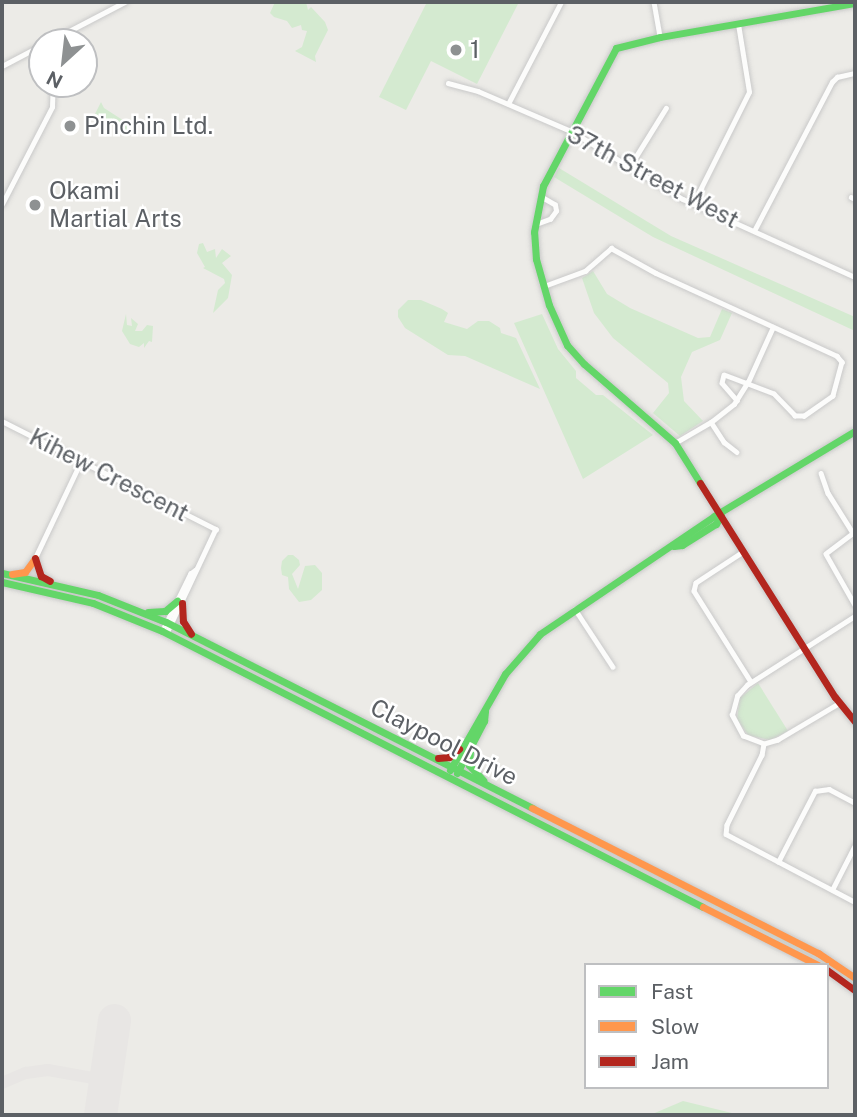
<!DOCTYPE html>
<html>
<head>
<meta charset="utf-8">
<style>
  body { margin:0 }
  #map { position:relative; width:857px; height:1117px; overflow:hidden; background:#ecebe7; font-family:"Public Sans",sans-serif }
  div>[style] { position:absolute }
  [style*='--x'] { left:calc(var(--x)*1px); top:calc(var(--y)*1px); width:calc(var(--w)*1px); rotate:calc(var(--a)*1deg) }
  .green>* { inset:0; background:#d4ead0 }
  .taxiway>* { height:12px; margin:-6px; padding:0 6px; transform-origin:6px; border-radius:6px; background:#e8e6e4 }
  .runway>* { height:33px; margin:-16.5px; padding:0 16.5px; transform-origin:16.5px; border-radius:16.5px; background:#e8e6e4 }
  .roads { filter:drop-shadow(0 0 2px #c9c9c9) drop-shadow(0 0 2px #c9c9c9) }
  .street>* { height:4.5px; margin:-2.25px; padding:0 2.25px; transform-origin:2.25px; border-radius:2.25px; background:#fcfcfb }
  .fast>* { height:7px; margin:-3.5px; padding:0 3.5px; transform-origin:3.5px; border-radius:3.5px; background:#63d668 }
  .slow>* { height:7px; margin:-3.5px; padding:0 3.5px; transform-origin:3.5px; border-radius:3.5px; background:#ff974d }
  .jam>* { height:7px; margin:-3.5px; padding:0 3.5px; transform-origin:3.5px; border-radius:3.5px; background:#b3261e }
  .dots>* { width:19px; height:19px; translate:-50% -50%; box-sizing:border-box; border:4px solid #fff; border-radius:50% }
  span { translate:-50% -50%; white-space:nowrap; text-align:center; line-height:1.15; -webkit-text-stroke:5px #fff; paint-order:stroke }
  .poi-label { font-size:24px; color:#5c6065 }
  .left { translate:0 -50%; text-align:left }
  .street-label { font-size:24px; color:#5c6065 }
  .frame { position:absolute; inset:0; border:4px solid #5c6065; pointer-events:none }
  .legend { position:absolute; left:584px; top:963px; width:245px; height:126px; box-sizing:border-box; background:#fff; border:2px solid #bebfc1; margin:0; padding:9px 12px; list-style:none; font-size:21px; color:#5c6065 }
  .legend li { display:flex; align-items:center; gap:14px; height:35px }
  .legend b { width:35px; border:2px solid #bebfc1 }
  .north { position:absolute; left:28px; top:28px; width:70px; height:70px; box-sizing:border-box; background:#fff; border:2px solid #bebfc1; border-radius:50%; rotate:207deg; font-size:19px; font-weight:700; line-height:28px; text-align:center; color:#5c6065 }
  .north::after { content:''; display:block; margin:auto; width:24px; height:32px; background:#8e9192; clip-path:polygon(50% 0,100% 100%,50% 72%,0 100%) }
</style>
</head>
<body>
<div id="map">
  <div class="green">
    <i style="clip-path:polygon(275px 2px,306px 2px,308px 10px,311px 7px,325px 22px,328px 30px,315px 56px,316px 62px,295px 51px,302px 47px,307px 31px,302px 30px,301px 25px,292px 28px,287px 21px,274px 17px,270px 13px)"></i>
    <i style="clip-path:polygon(427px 2px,519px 2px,477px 84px,431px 61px,406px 110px,379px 97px)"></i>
    <i style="clip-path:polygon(101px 102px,104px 108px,132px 126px,128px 132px,93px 118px)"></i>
    <i style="clip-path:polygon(559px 168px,671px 236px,855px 317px,855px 331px,653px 237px,554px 177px)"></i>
    <i style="clip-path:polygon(203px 243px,207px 252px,215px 249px,216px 258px,222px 249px,231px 256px,222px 263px,232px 275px,228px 298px,213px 313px,218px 290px,225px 283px,224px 279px,203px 268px,205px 267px,197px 253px,199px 244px)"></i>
    <i style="clip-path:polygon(593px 271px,607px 294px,630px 308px,698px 338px,710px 337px,722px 309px,732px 313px,720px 340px,692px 352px,681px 377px,684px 401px,703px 421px,680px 436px,653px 413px,669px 393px,668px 383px,613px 338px,594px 313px,582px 278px)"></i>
    <i style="clip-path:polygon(408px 300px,421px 300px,442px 309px,448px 313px,444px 322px,467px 329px,478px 321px,489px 321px,500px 328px,501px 333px,516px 338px,540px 389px,465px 356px,448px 355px,405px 328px,398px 317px,398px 310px)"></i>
    <i style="clip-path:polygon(126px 314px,127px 325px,132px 326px,131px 318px,138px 324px,135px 331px,142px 331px,147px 325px,153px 326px,152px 342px,149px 341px,144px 348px,144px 343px,139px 347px,130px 344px,122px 331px)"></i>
    <i style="clip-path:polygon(542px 314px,558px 349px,576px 371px,576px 378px,596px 395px,603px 395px,653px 435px,583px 479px,514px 323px)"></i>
    <i style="clip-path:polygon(288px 555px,293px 555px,299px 560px,300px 565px,292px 574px,298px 589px,305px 566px,315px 565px,322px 573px,322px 590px,311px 600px,299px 602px,289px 589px,288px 577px,282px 575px,281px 568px,282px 561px)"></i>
    <i style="clip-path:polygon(176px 631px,177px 631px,411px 750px,392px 742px)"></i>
    <i style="clip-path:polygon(758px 683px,788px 731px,770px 740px,748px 735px,737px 719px,740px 698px)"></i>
    <i style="clip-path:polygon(465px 778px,788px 942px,829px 965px,855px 983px,855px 986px,827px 965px)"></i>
    <i style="clip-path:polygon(683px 1101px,740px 1115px,650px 1115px)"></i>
  </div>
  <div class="taxiway">
    <i style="--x:2;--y:1083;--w:26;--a:-23"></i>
    <i style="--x:26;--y:1073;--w:22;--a:-8"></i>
    <i style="--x:48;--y:1070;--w:58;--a:10"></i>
  </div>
  <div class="runway">
    <i style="--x:100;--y:1115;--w:96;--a:-81.6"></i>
  </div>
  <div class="roads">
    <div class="street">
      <i style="--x:654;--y:2;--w:36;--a:80"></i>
      <i style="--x:48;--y:42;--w:87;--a:-27.5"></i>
      <i style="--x:35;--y:49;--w:13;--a:58"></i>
      <i style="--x:2;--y:66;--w:45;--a:-27.7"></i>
      <i style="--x:448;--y:83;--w:31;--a:15"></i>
      <i style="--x:478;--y:91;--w:101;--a:23.3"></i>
      <i style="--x:571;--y:131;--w:131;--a:31.3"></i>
      <i style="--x:683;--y:199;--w:189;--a:24.4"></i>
      <i style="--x:508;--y:104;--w:115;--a:-62.5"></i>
      <i style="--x:630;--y:166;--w:68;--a:-58.2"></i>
      <i style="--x:851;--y:197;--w:4;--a:27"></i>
      <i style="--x:2;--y:204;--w:109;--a:-62.7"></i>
      <i style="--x:52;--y:107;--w:23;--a:-88"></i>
      <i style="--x:693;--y:204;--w:125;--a:-63.4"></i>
      <i style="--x:749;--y:92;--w:69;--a:-99.2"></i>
      <i style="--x:536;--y:224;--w:15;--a:-20"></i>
      <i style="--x:550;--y:219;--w:10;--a:-53"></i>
      <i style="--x:556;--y:211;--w:6;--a:-99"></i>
      <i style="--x:555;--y:205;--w:16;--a:-150"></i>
      <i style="--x:754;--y:231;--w:168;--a:-62.4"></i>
      <i style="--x:832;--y:82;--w:7;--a:-45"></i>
      <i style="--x:837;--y:77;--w:18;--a:-13"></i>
      <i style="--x:544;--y:286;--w:44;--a:-20.1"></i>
      <i style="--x:585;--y:271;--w:35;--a:-41"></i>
      <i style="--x:611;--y:248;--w:51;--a:29.1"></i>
      <i style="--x:656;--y:273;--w:199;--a:24.6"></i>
      <i style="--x:837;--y:356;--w:8;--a:50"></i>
      <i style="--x:842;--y:362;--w:35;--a:105"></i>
      <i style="--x:833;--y:396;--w:35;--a:145"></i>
      <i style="--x:804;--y:416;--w:9;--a:180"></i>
      <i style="--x:795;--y:416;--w:30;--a:-134"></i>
      <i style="--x:774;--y:394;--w:53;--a:-159.2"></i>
      <i style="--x:724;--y:375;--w:8;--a:104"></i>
      <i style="--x:722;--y:383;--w:23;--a:49"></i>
      <i style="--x:2;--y:421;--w:240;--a:26.8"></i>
      <i style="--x:216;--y:529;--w:115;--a:115.2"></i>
      <i style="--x:711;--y:422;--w:24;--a:57"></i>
      <i style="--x:724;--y:442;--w:16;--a:38"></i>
      <i style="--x:675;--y:443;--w:42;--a:-30.3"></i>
      <i style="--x:711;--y:422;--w:29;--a:-38"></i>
      <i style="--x:734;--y:404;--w:26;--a:-58"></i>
      <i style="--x:748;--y:382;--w:60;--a:-65.6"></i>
      <i style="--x:821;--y:473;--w:21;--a:71"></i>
      <i style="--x:828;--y:493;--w:47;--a:58"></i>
      <i style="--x:855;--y:532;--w:36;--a:143"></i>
      <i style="--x:826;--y:554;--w:59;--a:60.4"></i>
      <i style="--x:743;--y:552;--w:56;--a:146.6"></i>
      <i style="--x:696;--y:583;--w:8;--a:104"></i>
      <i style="--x:694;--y:591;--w:107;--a:57.9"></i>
      <i style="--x:35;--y:558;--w:107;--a:-64.6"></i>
      <i style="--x:575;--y:609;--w:69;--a:56.8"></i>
      <i style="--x:162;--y:631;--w:64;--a:-63.8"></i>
      <i style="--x:190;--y:574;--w:6;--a:-39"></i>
      <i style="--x:840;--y:703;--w:72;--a:149.2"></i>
      <i style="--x:778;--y:740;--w:15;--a:164"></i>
      <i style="--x:764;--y:744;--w:22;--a:-159"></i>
      <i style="--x:743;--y:736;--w:24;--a:-118"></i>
      <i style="--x:732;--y:715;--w:20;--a:-75"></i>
      <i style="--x:737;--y:696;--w:15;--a:-48"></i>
      <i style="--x:747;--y:685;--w:128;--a:-32.6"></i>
      <i style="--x:764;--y:744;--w:11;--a:100"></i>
      <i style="--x:762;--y:755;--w:78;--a:116.6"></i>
      <i style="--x:727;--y:825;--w:9;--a:96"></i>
      <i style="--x:726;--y:834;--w:146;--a:27.8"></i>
      <i style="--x:778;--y:862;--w:80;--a:-62.5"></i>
      <i style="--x:815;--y:791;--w:14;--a:-8"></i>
      <i style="--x:829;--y:789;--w:30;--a:28"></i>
      <i style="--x:832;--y:890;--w:51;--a:-62.9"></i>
    </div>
    <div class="fast">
      <i style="--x:700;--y:483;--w:47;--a:-122"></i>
      <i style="--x:675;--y:443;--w:121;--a:-139"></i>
      <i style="--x:584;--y:364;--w:25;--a:-132"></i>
      <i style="--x:567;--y:345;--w:44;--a:-114.2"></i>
      <i style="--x:549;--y:305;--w:48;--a:-105.8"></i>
      <i style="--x:536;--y:259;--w:27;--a:-94"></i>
      <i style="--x:534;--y:232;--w:47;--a:-78.9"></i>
      <i style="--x:543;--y:186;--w:156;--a:-62.1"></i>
      <i style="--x:616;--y:48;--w:45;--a:-14"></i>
      <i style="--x:660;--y:37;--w:198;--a:-9.9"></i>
      <i style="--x:674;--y:546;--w:8;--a:-7"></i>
      <i style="--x:682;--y:545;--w:40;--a:-32"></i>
      <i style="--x:716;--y:524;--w:10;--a:-61"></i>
      <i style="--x:2;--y:573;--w:98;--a:12.9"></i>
      <i style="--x:98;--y:595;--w:73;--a:21.7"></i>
      <i style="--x:166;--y:622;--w:411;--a:26.9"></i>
      <i style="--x:2;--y:582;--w:93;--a:13"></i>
      <i style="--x:93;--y:603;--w:74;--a:22.1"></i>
      <i style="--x:162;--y:631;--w:607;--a:27.03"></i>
      <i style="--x:148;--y:612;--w:17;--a:-3"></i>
      <i style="--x:165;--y:611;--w:16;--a:-40"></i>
      <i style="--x:470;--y:751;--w:14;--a:94"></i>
      <i style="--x:469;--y:765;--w:21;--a:47"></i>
      <i style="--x:450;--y:770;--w:111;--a:-60.2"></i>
      <i style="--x:505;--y:674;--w:53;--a:-48.8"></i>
      <i style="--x:540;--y:634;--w:210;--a:-34.1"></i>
      <i style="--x:714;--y:516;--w:165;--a:-31.1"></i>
      <i style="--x:457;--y:773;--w:59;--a:-62.6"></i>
      <i style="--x:484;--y:721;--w:10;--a:-84"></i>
    </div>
    <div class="slow">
      <i style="--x:12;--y:574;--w:13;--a:-9"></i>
      <i style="--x:25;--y:572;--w:17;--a:-54"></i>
      <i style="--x:532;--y:808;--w:321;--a:26.9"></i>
      <i style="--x:818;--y:953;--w:45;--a:34"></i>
      <i style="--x:703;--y:907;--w:129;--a:26.8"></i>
    </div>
    <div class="jam">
      <i style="--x:700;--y:483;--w:253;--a:57.8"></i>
      <i style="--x:835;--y:697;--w:32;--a:51"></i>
      <i style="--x:35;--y:558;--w:19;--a:72"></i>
      <i style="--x:41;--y:576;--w:10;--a:29"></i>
      <i style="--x:182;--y:603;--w:18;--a:87"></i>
      <i style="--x:183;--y:621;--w:15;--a:58"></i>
      <i style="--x:438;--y:758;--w:11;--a:-5"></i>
      <i style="--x:449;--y:757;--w:13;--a:-39"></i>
      <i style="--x:827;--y:970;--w:34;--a:36"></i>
    </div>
  </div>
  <div class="dots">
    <i style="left:456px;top:50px;background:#8e9192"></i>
    <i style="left:70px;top:126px;background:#8e9192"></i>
    <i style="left:35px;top:205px;background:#8e9192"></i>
  </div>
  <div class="poi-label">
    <span class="left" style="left:470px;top:50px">1</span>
    <span class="left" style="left:84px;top:126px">Pinchin Ltd.</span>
    <span class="left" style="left:49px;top:205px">Okami<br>Martial Arts</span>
  </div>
  <div class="street-label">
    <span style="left:653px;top:177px;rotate:28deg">37th Street West</span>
    <span style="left:109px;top:475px;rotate:27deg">Kihew Crescent</span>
    <span style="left:444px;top:742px;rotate:27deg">Claypool Drive</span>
  </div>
  <div class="frame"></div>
  <ul class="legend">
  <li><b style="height:9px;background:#63d668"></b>Fast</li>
  <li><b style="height:9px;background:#ff974d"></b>Slow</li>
  <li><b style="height:9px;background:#b3261e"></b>Jam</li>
  </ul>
  <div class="north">N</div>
</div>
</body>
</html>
